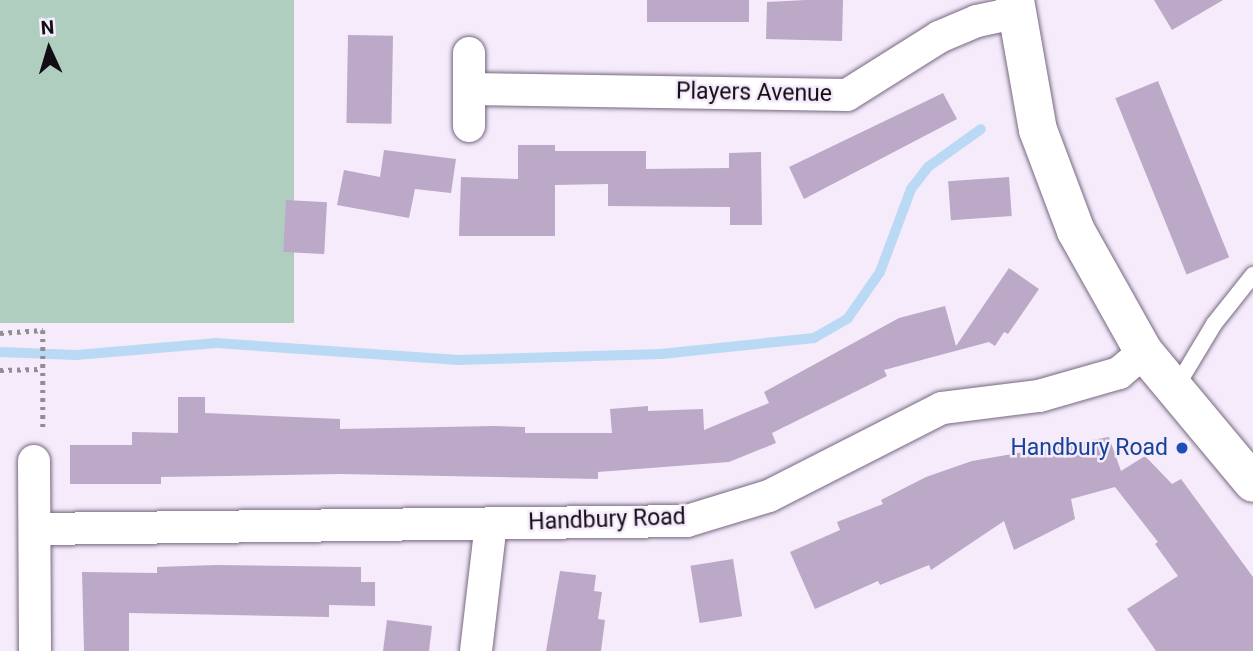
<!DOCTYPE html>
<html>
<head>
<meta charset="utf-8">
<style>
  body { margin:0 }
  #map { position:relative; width:1253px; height:651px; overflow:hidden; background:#f5ebfb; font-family:Roboto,sans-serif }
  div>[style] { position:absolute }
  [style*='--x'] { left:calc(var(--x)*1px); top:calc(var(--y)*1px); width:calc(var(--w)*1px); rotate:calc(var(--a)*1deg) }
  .green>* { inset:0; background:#b0cebf; transform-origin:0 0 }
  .stream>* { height:10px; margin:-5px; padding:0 5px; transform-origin:5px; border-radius:5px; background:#bad9f4 }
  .building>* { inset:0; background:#bca8c7; transform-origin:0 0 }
  .path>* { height:4.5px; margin-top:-2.25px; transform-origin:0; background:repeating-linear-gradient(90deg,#938b98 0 3.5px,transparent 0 8.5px) }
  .roads { filter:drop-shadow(0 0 2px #776880) drop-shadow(0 0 2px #776880) }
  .service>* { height:16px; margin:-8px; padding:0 8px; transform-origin:8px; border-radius:8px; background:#fff }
  .minor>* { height:32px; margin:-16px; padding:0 16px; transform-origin:16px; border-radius:16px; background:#fff }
  .tertiary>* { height:38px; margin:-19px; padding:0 19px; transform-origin:19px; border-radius:19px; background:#fff }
  .dots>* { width:19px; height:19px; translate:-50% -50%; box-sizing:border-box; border:4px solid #f5ebfb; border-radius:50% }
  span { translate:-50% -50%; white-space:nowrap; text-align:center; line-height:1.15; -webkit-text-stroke:5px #f5ebfb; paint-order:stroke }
  .street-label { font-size:23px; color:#120c15 }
  .transit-label { font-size:23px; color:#164399 }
  .right { translate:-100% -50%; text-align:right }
  .north { position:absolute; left:14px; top:14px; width:70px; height:70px; -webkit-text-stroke:5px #f5ebfb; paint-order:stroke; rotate:356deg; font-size:19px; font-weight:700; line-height:28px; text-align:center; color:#120c15 }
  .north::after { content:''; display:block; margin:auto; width:24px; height:32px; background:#120c15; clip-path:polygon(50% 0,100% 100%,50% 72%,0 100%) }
</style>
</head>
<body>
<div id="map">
  <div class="green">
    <i style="left:0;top:0;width:294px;height:323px"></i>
  </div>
  <div class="stream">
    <i style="--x:0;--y:352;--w:76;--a:2.3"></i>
    <i style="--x:76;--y:355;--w:141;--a:-4.9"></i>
    <i style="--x:216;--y:343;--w:243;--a:4"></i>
    <i style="--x:458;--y:360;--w:203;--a:-1.7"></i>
    <i style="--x:661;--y:354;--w:154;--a:-6"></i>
    <i style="--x:814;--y:338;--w:39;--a:-30"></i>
    <i style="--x:848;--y:318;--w:56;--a:-55.2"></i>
    <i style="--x:880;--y:272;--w:89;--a:-69.5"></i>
    <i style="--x:911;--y:189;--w:28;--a:-52"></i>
    <i style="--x:928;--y:167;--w:65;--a:-35.6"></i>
  </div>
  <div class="building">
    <i style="left:647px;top:0;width:102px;height:22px"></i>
    <i style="clip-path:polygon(806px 0,843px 0,842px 41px,766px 39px,767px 2px)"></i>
    <i style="clip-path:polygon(1154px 0,1223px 0,1172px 30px)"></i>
    <i style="left:348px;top:35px;width:45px;height:88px;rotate:1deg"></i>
    <i style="left:1158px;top:81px;width:190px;height:46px;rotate:68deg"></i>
    <i style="clip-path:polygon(943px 93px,957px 119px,804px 199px,789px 167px)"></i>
    <i style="clip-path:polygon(518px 145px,555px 145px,555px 151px,646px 151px,646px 169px,729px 168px,729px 153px,761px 152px,762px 225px,730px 225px,730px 207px,608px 206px,608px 184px,555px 185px,555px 236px,459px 236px,461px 177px,518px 179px)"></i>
    <i style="clip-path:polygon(384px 150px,456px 159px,451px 193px,415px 189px,409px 218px,337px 205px,344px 170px,380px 177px)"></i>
    <i style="left:1009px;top:177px;width:39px;height:61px;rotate:86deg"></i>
    <i style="left:286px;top:200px;width:41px;height:52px;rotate:3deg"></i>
    <i style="clip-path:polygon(1009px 268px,1039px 289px,1008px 334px,1004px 332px,995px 346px,989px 342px,884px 370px,887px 376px,772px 433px,776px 443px,729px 462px,598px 472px,598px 479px,340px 474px,161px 477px,161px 484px,70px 484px,70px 445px,132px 445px,132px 432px,178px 433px,178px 397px,205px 397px,205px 413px,340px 419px,340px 429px,494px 426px,525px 427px,525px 433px,612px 433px,610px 409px,648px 406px,648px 411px,703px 409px,704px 430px,769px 403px,764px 392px,899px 318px,945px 306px,956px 346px)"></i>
    <i style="clip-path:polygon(1109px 437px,1121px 471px,1145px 456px,1172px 484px,1181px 479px,1253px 577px,1253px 651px,1156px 651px,1127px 609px,1178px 576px,1155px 544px,1158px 542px,1115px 487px,1071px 499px,1075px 519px,1014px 550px,1004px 521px,931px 570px,929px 565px,880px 585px,878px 581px,815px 609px,790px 552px,840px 530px,837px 522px,883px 504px,881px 500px,926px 477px,972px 461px)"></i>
    <i style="left:733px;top:559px;width:58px;height:43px;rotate:81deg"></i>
    <i style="clip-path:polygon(216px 565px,361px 567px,361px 582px,375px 582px,375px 606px,329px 605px,329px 617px,129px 613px,129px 651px,84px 651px,82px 572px,157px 573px,157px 567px)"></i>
    <i style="clip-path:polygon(560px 571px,596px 575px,594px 591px,602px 592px,598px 619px,605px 620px,601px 651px,546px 651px)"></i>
    <i style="clip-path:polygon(387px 620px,432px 626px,429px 651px,383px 651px)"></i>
  </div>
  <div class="path">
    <i style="--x:0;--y:333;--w:43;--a:-4"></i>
    <i style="--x:43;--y:330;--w:101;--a:90"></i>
    <i style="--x:0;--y:370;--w:41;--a:-1.4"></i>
  </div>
  <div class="roads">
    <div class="service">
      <i style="--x:1175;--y:389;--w:76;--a:-59"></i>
      <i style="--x:1214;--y:324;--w:63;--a:-51.5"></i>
    </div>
    <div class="minor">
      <i style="--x:470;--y:89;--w:377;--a:0.9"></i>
      <i style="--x:847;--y:95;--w:109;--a:-32.2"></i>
      <i style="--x:939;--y:37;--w:41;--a:-22.8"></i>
      <i style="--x:977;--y:21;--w:40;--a:-12"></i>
      <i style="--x:469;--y:126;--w:73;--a:-90"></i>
      <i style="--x:34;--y:461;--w:190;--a:89.7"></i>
      <i style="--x:35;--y:529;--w:652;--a:-0.7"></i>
      <i style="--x:687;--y:521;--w:86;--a:-17"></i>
      <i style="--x:769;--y:496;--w:194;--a:-27"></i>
      <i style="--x:942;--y:408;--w:98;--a:-7.1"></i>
      <i style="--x:1039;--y:396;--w:83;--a:-16"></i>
      <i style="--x:1119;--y:373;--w:33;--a:-40"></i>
      <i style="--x:476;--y:651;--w:128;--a:-83.3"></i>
    </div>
    <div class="tertiary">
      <i style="--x:1015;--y:0;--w:132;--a:80"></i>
      <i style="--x:1038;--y:130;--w:108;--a:69.4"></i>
      <i style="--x:1076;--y:231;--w:139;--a:60.7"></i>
      <i style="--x:1144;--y:352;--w:170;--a:50.2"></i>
    </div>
  </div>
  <div class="dots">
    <i style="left:1182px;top:448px;background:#1a4fb4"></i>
  </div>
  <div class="street-label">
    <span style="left:754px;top:93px;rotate:1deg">Players Avenue</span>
    <span style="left:607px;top:520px;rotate:-2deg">Handbury Road</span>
  </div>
  <div class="transit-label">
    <span class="right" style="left:1168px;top:448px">Handbury Road</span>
  </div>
  <div class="north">N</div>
</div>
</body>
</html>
